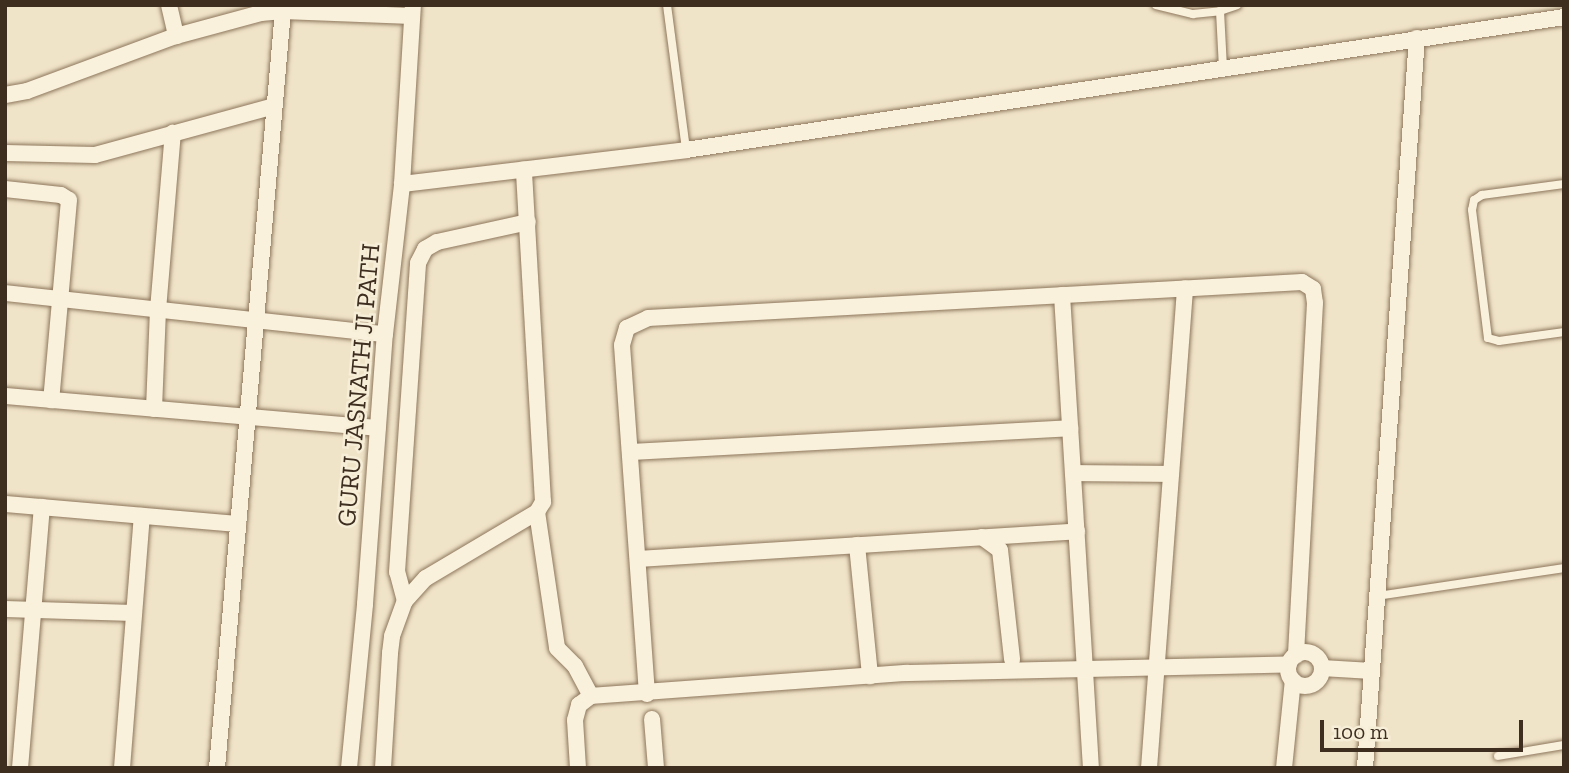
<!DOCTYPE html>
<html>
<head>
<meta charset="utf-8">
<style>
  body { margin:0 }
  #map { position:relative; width:1569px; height:773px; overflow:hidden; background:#f0e4c8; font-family:"Zilla Slab",serif }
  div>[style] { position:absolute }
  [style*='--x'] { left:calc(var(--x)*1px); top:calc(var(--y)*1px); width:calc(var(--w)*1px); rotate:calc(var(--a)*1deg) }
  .roads { filter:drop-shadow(0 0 2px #8d765c) drop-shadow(0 0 2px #8d765c) }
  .lane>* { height:8px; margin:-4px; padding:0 4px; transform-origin:4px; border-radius:4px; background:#faf1dc }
  .street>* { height:16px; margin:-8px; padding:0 8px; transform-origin:8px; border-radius:8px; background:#faf1dc }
  .street>.ring { margin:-8px; padding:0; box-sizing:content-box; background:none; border:16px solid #faf1dc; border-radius:50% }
  span { translate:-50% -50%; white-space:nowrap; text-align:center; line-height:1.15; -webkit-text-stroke:5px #f7eed8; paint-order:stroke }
  .street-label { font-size:26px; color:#3d2e20 }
  .frame { position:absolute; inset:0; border:7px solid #3d2e20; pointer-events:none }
  .scale { position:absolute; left:1320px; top:720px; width:203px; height:32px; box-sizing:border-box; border:4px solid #3d2e20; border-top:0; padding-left:9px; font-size:21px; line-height:24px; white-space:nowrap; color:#3d2e20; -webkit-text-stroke:5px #f7eed8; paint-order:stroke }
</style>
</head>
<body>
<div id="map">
  <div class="roads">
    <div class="lane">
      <i style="--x:667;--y:5;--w:146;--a:82.5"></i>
      <i style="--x:1156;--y:5;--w:38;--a:14"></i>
      <i style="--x:1193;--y:14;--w:27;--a:-6"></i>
      <i style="--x:1220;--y:11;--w:18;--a:-19"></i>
      <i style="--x:1220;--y:11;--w:57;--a:87"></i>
      <i style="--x:1564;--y:184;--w:83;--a:172.4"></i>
      <i style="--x:1482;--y:195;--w:9;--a:148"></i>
      <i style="--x:1474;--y:200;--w:10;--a:101"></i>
      <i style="--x:1472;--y:210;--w:129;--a:82.9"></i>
      <i style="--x:1488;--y:338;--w:11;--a:15"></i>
      <i style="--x:1499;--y:341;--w:66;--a:-7.9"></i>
      <i style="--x:1377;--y:596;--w:189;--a:-8.5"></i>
      <i style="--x:1498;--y:756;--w:67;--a:-9.5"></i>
    </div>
    <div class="street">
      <i style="--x:169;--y:5;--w:32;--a:77"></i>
      <i style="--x:5;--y:95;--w:22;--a:-10"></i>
      <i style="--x:27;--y:91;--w:159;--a:-20.3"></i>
      <i style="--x:176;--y:36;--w:88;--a:-15.1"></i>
      <i style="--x:261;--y:13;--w:22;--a:-5"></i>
      <i style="--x:283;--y:11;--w:129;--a:2.2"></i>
      <i style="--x:5;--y:153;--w:90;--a:1.3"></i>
      <i style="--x:95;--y:155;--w:186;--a:-15.3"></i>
      <i style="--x:402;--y:184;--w:286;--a:-6.8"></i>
      <i style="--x:686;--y:150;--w:888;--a:-8.61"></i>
      <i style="--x:5;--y:189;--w:56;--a:6.1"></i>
      <i style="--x:61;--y:195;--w:9;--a:32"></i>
      <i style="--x:69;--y:200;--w:201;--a:95.1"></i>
      <i style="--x:5;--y:293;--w:382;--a:6.2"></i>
      <i style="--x:1062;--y:295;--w:474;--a:86.5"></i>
      <i style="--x:5;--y:396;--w:374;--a:4.9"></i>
      <i style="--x:154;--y:409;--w:99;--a:-87.7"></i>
      <i style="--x:158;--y:310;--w:178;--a:-85.2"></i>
      <i style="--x:630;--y:452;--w:441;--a:-3.1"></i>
      <i style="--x:1073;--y:473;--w:98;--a:0.6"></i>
      <i style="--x:5;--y:504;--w:234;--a:4.9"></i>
      <i style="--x:537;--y:512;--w:137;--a:81.6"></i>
      <i style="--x:557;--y:648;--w:25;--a:45"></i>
      <i style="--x:575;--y:666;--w:34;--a:62"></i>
      <i style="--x:982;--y:537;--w:22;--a:36"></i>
      <i style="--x:1000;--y:550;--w:110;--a:83.7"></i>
      <i style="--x:857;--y:545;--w:132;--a:84.3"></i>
      <i style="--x:638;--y:559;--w:440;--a:-3.6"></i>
      <i style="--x:405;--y:601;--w:30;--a:-105"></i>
      <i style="--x:397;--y:572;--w:310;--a:-86.1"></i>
      <i style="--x:418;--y:263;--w:16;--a:-63"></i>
      <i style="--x:425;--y:249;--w:14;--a:-30"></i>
      <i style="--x:437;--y:242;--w:93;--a:-12.4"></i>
      <i style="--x:5;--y:609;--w:128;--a:1.8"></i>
      <i class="ring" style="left:1288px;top:652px;width:18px;height:18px"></i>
      <i style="--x:1322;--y:668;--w:50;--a:3.4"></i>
      <i style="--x:647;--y:694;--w:350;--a:-94.1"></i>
      <i style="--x:622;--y:345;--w:18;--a:-74"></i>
      <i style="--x:627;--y:328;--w:23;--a:-25"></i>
      <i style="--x:648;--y:318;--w:655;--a:-3.15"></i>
      <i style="--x:1302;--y:282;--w:13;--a:32"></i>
      <i style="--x:1313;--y:289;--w:14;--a:82"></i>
      <i style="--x:1315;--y:303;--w:353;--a:93.1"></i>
      <i style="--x:652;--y:719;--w:49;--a:85.3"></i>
      <i style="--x:20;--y:768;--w:262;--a:-85.2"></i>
      <i style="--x:122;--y:768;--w:253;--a:-85.5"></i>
      <i style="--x:217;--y:768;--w:760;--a:-85.02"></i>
      <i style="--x:349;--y:768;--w:165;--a:-84.4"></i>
      <i style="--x:365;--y:604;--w:271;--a:-85.8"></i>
      <i style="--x:385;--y:334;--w:151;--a:-83.5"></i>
      <i style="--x:402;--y:184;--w:179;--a:-86.5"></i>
      <i style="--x:383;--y:768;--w:115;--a:-86.5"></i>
      <i style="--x:390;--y:653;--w:17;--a:-83"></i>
      <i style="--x:392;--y:636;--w:37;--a:-70"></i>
      <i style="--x:405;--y:601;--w:31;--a:-48"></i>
      <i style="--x:426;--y:578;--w:129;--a:-30.7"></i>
      <i style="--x:537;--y:512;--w:12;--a:-59"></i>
      <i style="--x:543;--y:502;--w:333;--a:-93.3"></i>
      <i style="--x:578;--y:768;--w:48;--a:-93.6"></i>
      <i style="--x:575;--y:720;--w:16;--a:-75"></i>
      <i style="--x:579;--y:705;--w:15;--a:-37"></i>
      <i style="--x:591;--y:696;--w:316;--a:-4.2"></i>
      <i style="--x:906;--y:673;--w:383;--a:-1.3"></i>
      <i style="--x:1149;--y:768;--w:481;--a:-85.7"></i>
      <i style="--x:1284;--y:768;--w:88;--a:-84.2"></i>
      <i style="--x:1365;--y:768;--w:732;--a:-85.93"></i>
    </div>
  </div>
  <div class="street-label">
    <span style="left:359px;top:385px;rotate:-85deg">GURU JASNATH JI PATH</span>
  </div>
  <div class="frame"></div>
  <div class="scale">100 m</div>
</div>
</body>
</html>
